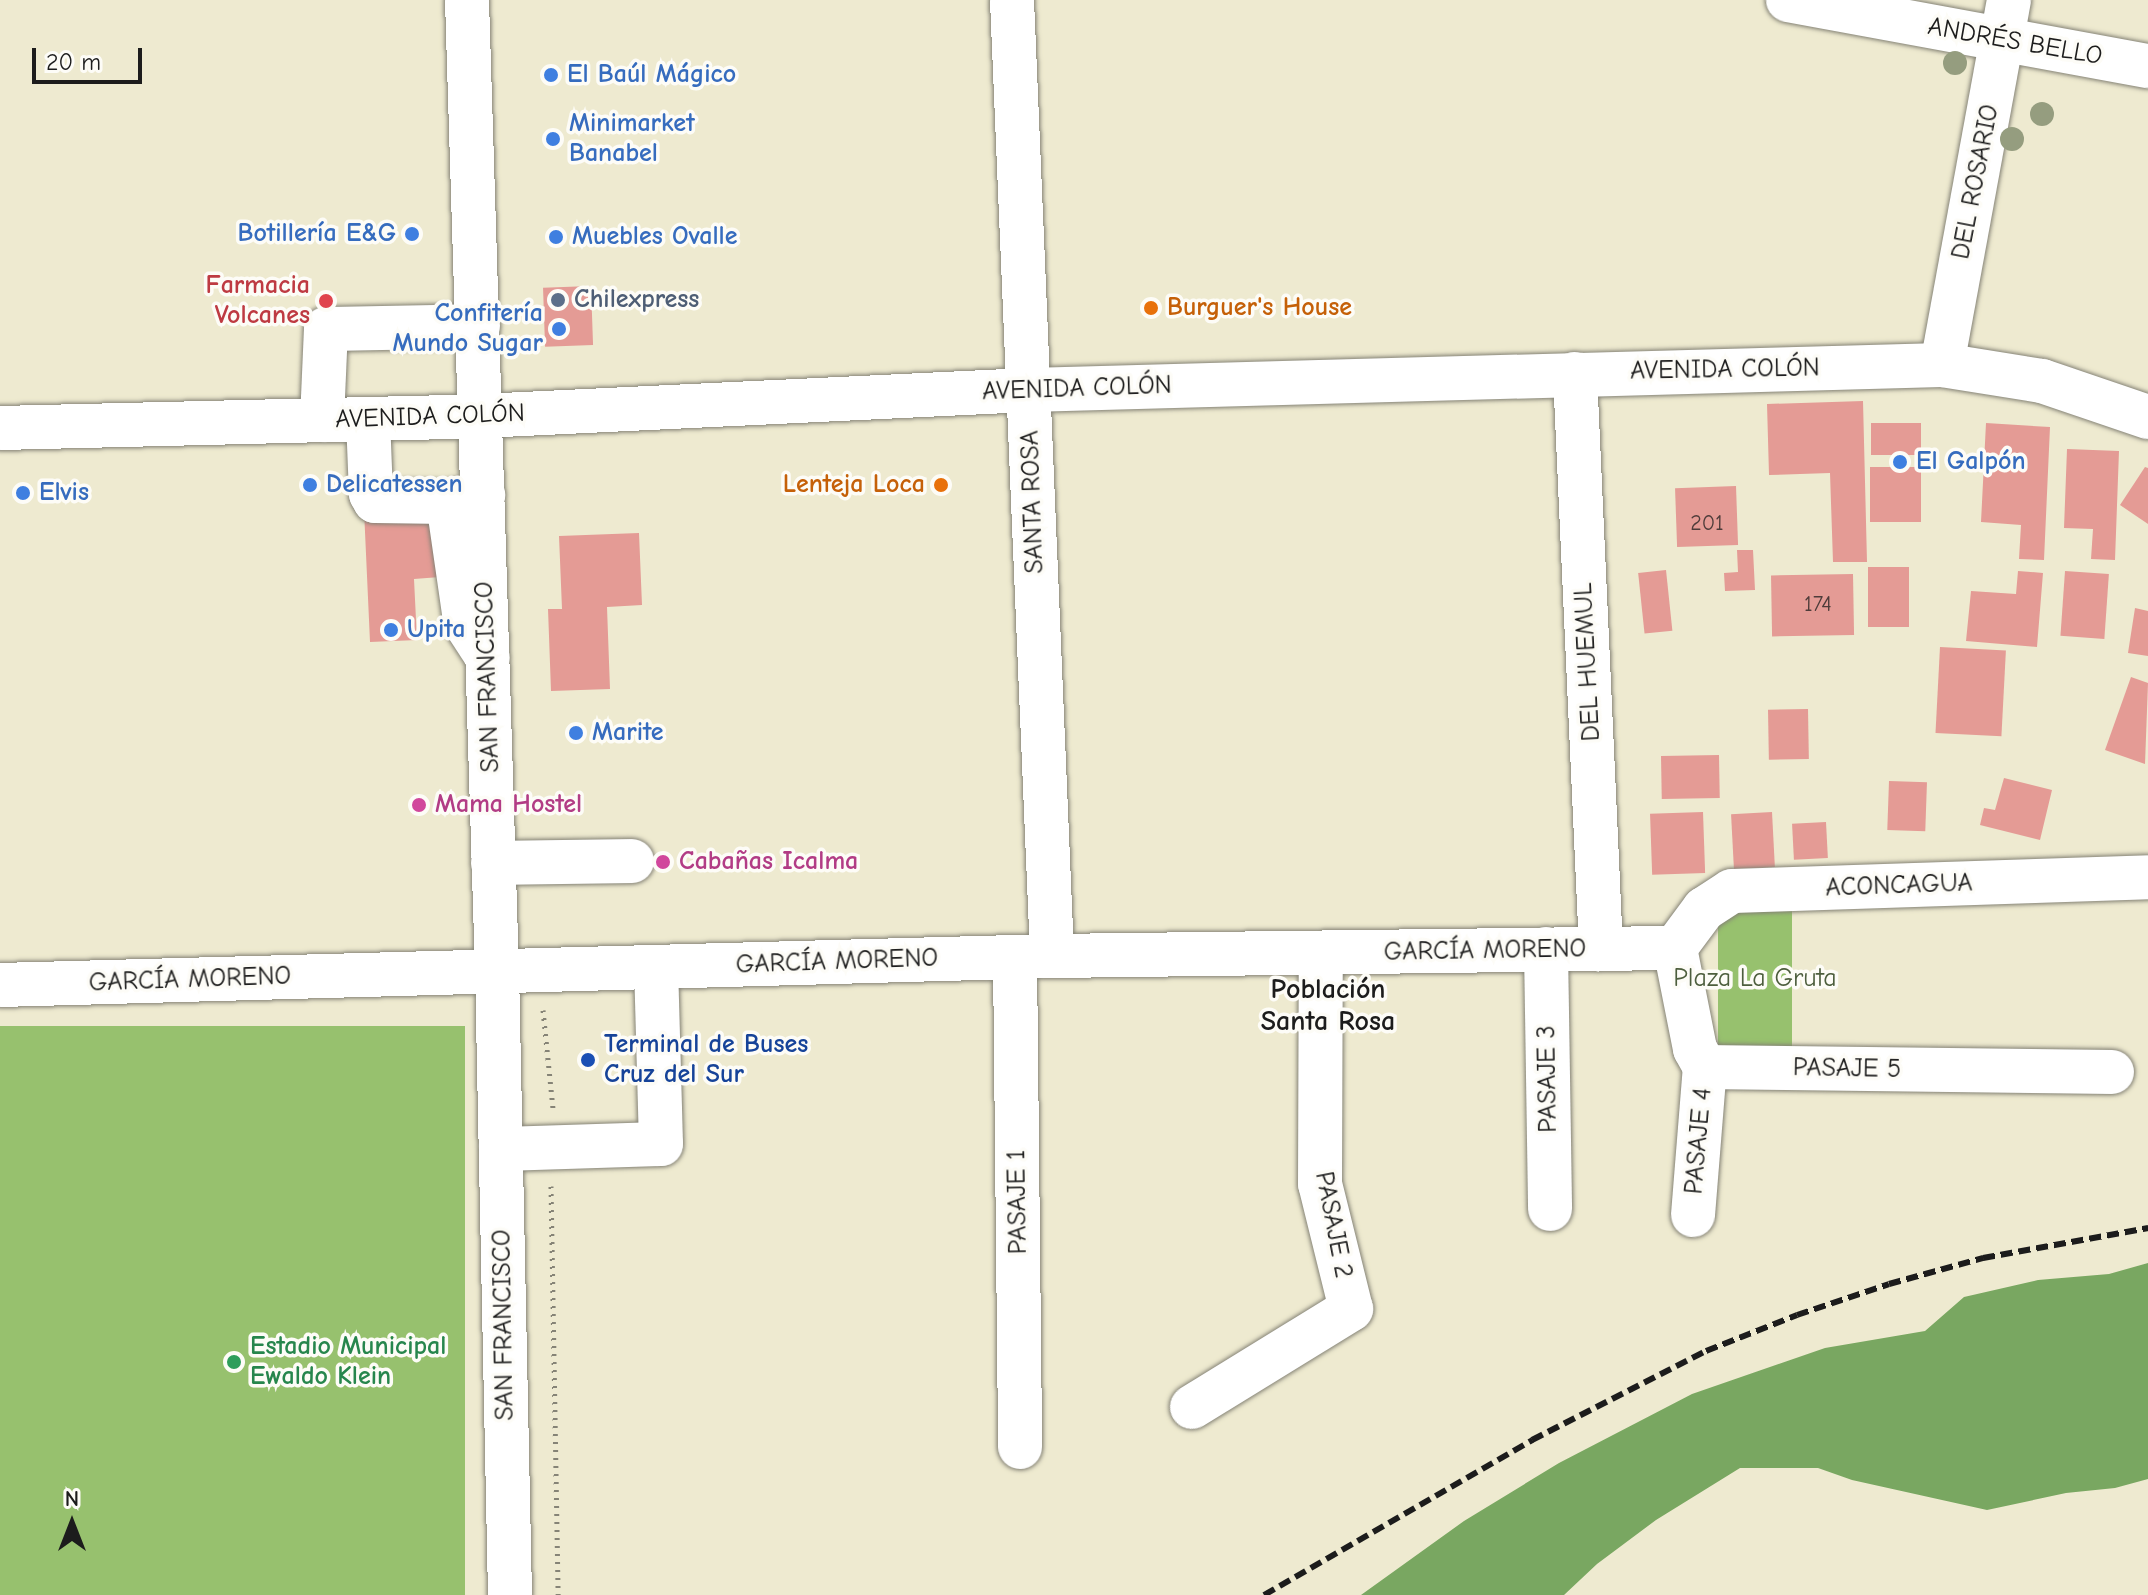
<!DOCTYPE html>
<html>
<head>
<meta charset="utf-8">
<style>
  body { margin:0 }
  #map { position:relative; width:2148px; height:1595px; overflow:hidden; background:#eeead0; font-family:"Comic Neue",sans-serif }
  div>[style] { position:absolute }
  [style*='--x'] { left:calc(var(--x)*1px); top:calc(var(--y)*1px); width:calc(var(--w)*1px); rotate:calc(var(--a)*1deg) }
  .green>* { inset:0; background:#97c16e; transform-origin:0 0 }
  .forest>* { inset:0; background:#79a761 }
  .building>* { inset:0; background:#e49b95; transform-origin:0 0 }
  .path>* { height:5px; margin-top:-2.5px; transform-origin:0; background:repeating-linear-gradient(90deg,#858376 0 2px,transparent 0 8px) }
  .roads { filter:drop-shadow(0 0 2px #858376) drop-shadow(0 0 2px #858376) }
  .minor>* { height:44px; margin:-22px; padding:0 22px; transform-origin:22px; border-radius:22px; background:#fff }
  .major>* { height:44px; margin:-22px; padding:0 22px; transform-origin:22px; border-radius:22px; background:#fff }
  .rail>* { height:6px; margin-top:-3px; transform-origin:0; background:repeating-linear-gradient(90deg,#1c1c1c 0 12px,transparent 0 18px) }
  .trees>* { width:24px; height:24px; margin:-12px; border-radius:50%; background:#959d7f }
  .dots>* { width:22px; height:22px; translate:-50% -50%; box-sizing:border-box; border:4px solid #fdfcf7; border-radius:50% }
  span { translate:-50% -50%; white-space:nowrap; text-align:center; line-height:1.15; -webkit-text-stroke:7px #fdfcf7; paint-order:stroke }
  .number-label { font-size:22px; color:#4e3c3a }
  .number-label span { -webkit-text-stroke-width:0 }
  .street-label { font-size:26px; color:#1c1c1c }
  .shop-label { font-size:26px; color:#366cbe; font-weight:700 }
  .left { translate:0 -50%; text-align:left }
  .right { translate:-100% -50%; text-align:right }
  .health-label { font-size:26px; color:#be3a42; font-weight:700 }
  .service-label { font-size:26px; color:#4e5e75; font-weight:700 }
  .food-label { font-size:26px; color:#c56008; font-weight:700 }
  .hotel-label { font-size:26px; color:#b23c85; font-weight:700 }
  .park-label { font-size:26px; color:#4d5e3d }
  .transit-label { font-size:26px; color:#164399; font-weight:700 }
  .leisure-label { font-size:26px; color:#27864d; font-weight:700 }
  .neighbourhood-label { font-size:28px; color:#1c1c1c; font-weight:700 }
  .north { position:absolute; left:32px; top:1483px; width:80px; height:80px; -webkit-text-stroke:6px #fdfcf7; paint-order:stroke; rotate:0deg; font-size:22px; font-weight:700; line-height:32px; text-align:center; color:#1c1c1c }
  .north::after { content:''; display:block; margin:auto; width:28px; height:36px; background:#1c1c1c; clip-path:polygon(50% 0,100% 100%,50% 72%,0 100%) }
  .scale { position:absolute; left:32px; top:48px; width:110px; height:36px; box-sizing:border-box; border:4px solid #1c1c1c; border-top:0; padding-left:10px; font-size:24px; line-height:28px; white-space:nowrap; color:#1c1c1c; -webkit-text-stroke:6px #fdfcf7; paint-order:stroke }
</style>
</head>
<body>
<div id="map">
  <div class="green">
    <i style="left:1792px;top:900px;width:158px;height:74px;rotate:90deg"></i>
    <i style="left:465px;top:1026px;width:569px;height:465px;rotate:90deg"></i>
  </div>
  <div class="forest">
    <i style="clip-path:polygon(2148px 1263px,2148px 1479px,2115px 1488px,2066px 1493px,1987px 1510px,1852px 1480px,1818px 1468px,1740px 1468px,1656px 1520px,1597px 1564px,1564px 1595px,1361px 1595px,1464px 1521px,1559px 1463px,1692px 1394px,1825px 1348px,1925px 1331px,1964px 1297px,2038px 1280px,2109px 1274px)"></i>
  </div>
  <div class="building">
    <i style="left:591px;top:286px;width:59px;height:48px;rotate:88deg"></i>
    <i style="clip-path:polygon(1863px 401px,1867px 562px,1833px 562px,1830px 473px,1769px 475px,1767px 404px)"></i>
    <i style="left:1921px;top:423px;width:32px;height:50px;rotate:90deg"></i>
    <i style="clip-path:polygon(1986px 423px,2050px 427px,2044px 560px,2019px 559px,2021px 525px,1981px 522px)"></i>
    <i style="clip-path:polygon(2067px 449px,2119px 451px,2115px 560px,2091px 559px,2093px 529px,2064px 528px)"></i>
    <i style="left:1870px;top:467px;width:51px;height:55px"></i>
    <i style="clip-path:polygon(2145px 467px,2148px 468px,2148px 524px,2120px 505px)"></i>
    <i style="left:1736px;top:486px;width:59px;height:61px;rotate:88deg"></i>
    <i style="clip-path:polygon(437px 507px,440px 577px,414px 579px,417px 640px,370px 642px,364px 510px)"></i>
    <i style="clip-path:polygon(639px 533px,642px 605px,607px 607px,610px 689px,551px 691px,548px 609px,562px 609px,559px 536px)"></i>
    <i style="clip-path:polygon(1737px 550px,1753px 550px,1755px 590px,1725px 591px,1724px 573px,1738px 572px)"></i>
    <i style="left:1868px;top:567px;width:41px;height:60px"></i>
    <i style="left:1666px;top:570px;width:61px;height:28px;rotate:84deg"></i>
    <i style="clip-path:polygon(2018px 571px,2043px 573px,2037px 647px,1966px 641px,1971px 591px,2016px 594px)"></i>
    <i style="left:2065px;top:571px;width:44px;height:65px;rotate:4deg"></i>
    <i style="left:1853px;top:574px;width:61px;height:82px;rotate:89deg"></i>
    <i style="clip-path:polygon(2135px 608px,2148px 611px,2148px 656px,2128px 653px)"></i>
    <i style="left:1940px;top:647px;width:66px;height:86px;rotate:3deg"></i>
    <i style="clip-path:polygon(2131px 677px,2148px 683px,2145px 764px,2105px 750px)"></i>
    <i style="left:1808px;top:709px;width:50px;height:40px;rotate:89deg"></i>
    <i style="left:1719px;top:755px;width:43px;height:58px;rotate:89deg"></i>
    <i style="clip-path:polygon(2004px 778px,2052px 790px,2040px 840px,1980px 825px,1984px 808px,1995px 810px)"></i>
    <i style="left:1889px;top:781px;width:38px;height:49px;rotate:2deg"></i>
    <i style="left:1703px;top:812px;width:61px;height:53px;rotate:88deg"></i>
    <i style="left:1772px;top:812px;width:55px;height:41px;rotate:87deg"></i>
    <i style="left:1826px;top:822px;width:36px;height:34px;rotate:87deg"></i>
  </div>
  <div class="path">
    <i style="--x:543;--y:1010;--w:99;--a:84.2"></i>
    <i style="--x:551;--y:1186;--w:409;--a:89"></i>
  </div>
  <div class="roads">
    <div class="minor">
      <i style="--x:1012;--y:0;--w:957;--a:87.6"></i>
      <i style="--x:1788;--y:0;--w:366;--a:10.4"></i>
      <i style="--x:1942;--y:365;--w:371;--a:-79.6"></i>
      <i style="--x:1575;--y:374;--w:576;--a:87.41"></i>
      <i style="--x:368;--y:419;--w:75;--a:87.7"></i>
      <i style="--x:371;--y:494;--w:8;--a:60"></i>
      <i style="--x:375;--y:501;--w:73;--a:0.8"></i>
      <i style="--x:448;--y:502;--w:36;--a:-11"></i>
      <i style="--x:322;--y:420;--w:91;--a:-87.5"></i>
      <i style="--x:326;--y:329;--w:152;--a:-1.1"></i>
      <i style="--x:0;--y:428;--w:481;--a:-1.4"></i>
      <i style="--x:448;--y:502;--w:112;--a:81.8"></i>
      <i style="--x:464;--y:613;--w:13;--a:77"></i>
      <i style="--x:467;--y:626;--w:38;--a:57"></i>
      <i style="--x:493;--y:863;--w:139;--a:-0.8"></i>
      <i style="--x:1675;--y:948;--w:103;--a:78.8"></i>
      <i style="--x:1695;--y:1049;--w:21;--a:61"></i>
      <i style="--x:1705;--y:1067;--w:407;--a:0.7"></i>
      <i style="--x:1675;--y:948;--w:49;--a:-53.4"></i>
      <i style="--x:1704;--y:909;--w:33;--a:-33"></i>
      <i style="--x:1732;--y:891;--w:416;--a:-1.9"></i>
      <i style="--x:1546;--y:949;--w:260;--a:89.1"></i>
      <i style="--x:1015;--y:957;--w:490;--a:89.4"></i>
      <i style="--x:0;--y:985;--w:1052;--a:-1.58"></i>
      <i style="--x:1052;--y:956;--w:623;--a:-0.74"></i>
      <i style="--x:501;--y:1149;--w:160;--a:-1.8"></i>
      <i style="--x:661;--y:1144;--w:177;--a:-91.6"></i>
      <i style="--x:1693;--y:1215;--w:148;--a:-85.4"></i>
      <i style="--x:1192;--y:1407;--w:187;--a:-31.6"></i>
      <i style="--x:1351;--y:1309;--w:129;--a:-103.9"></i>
      <i style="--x:1320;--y:1184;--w:231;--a:-89.8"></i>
    </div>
    <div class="major">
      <i style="--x:467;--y:0;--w:970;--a:88.23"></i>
      <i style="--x:497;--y:970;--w:625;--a:88.81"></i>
      <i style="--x:481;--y:416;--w:549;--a:-2.72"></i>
      <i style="--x:1029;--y:390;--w:913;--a:-1.57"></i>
      <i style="--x:1942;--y:365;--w:101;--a:9.1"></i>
      <i style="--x:2042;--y:381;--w:112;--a:18.8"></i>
    </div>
  </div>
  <div class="rail">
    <i style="--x:1264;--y:1595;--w:310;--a:-30"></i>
    <i style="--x:1532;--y:1440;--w:195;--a:-27.1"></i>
    <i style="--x:1706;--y:1351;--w:98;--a:-21.6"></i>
    <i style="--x:1797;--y:1315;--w:97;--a:-18.6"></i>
    <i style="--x:1889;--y:1284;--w:98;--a:-15.5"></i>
    <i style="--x:1983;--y:1258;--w:168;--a:-10.3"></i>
  </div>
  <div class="trees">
    <i style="left:1955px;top:63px"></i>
    <i style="left:2042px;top:114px"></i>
    <i style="left:2012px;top:139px"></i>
  </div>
  <div class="dots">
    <i style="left:551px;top:75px;background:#3f7fe0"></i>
    <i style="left:553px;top:139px;background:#3f7fe0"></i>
    <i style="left:412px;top:234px;background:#3f7fe0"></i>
    <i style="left:556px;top:237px;background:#3f7fe0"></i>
    <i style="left:558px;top:300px;background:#5c6f8a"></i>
    <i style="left:326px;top:301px;background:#e0444e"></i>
    <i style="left:1151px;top:308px;background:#e8710a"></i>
    <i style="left:559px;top:329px;background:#3f7fe0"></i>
    <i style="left:1900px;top:462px;background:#3f7fe0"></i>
    <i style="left:310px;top:485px;background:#3f7fe0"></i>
    <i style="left:941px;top:485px;background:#e8710a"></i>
    <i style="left:23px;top:493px;background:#3f7fe0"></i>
    <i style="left:391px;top:630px;background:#3f7fe0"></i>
    <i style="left:576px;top:733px;background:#3f7fe0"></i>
    <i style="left:419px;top:805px;background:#d1479c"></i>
    <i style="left:663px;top:862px;background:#d1479c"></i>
    <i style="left:588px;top:1060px;background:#1a4fb4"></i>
    <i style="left:234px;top:1362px;background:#2e9e5b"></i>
  </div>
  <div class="number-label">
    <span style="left:1707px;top:524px">201</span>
    <span style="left:1818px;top:605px">174</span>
  </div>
  <div class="street-label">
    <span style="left:2015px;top:42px;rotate:10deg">ANDRÉS BELLO</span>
    <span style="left:1976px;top:182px;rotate:-79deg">DEL ROSARIO</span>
    <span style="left:1725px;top:370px;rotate:-1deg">AVENIDA COLÓN</span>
    <span style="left:1077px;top:389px;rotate:-2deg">AVENIDA COLÓN</span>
    <span style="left:430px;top:417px;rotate:-2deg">AVENIDA COLÓN</span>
    <span style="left:1033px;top:502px;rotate:-92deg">SANTA ROSA</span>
    <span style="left:1588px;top:662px;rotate:-93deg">DEL HUEMUL</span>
    <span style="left:488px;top:677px;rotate:-92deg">SAN FRANCISCO</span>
    <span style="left:1899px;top:886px;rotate:-2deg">ACONCAGUA</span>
    <span style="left:1485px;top:951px;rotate:-1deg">GARCÍA MORENO</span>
    <span style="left:837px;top:962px;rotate:-2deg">GARCÍA MORENO</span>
    <span style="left:190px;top:980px;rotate:-2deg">GARCÍA MORENO</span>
    <span style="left:1847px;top:1069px;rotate:1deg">PASAJE 5</span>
    <span style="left:1548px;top:1079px;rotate:-91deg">PASAJE 3</span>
    <span style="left:1699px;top:1141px;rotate:-85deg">PASAJE 4</span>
    <span style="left:1018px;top:1202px;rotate:-91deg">PASAJE 1</span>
    <span style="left:1333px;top:1225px;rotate:79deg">PASAJE 2</span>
    <span style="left:504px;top:1325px;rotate:-91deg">SAN FRANCISCO</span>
  </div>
  <div class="shop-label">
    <span class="left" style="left:567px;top:75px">El Baúl Mágico</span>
    <span class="left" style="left:569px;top:139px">Minimarket<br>Banabel</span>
    <span class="right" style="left:396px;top:234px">Botillería E&amp;G</span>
    <span class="left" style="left:572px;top:237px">Muebles Ovalle</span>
    <span class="right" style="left:543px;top:329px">Confitería<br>Mundo Sugar</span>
    <span class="left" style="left:1916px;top:462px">El Galpón</span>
    <span class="left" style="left:326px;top:485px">Delicatessen</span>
    <span class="left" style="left:39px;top:493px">Elvis</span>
    <span class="left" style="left:407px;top:630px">Upita</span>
    <span class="left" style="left:592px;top:733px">Marite</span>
  </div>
  <div class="health-label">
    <span class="right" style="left:310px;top:301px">Farmacia<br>Volcanes</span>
  </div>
  <div class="service-label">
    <span class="left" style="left:574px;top:300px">Chilexpress</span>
  </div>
  <div class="food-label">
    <span class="left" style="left:1167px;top:308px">Burguer's House</span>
    <span class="right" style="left:925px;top:485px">Lenteja Loca</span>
  </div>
  <div class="hotel-label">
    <span class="left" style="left:435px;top:805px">Mama Hostel</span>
    <span class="left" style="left:679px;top:862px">Cabañas Icalma</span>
  </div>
  <div class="park-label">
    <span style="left:1755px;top:979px">Plaza La Gruta</span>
  </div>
  <div class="transit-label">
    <span class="left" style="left:604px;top:1060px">Terminal de Buses<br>Cruz del Sur</span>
  </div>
  <div class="leisure-label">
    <span class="left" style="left:250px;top:1362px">Estadio Municipal<br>Ewaldo Klein</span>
  </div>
  <div class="neighbourhood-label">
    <span style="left:1328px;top:1005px">Población<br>Santa Rosa</span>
  </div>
  <div class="north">N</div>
  <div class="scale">20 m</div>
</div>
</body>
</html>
